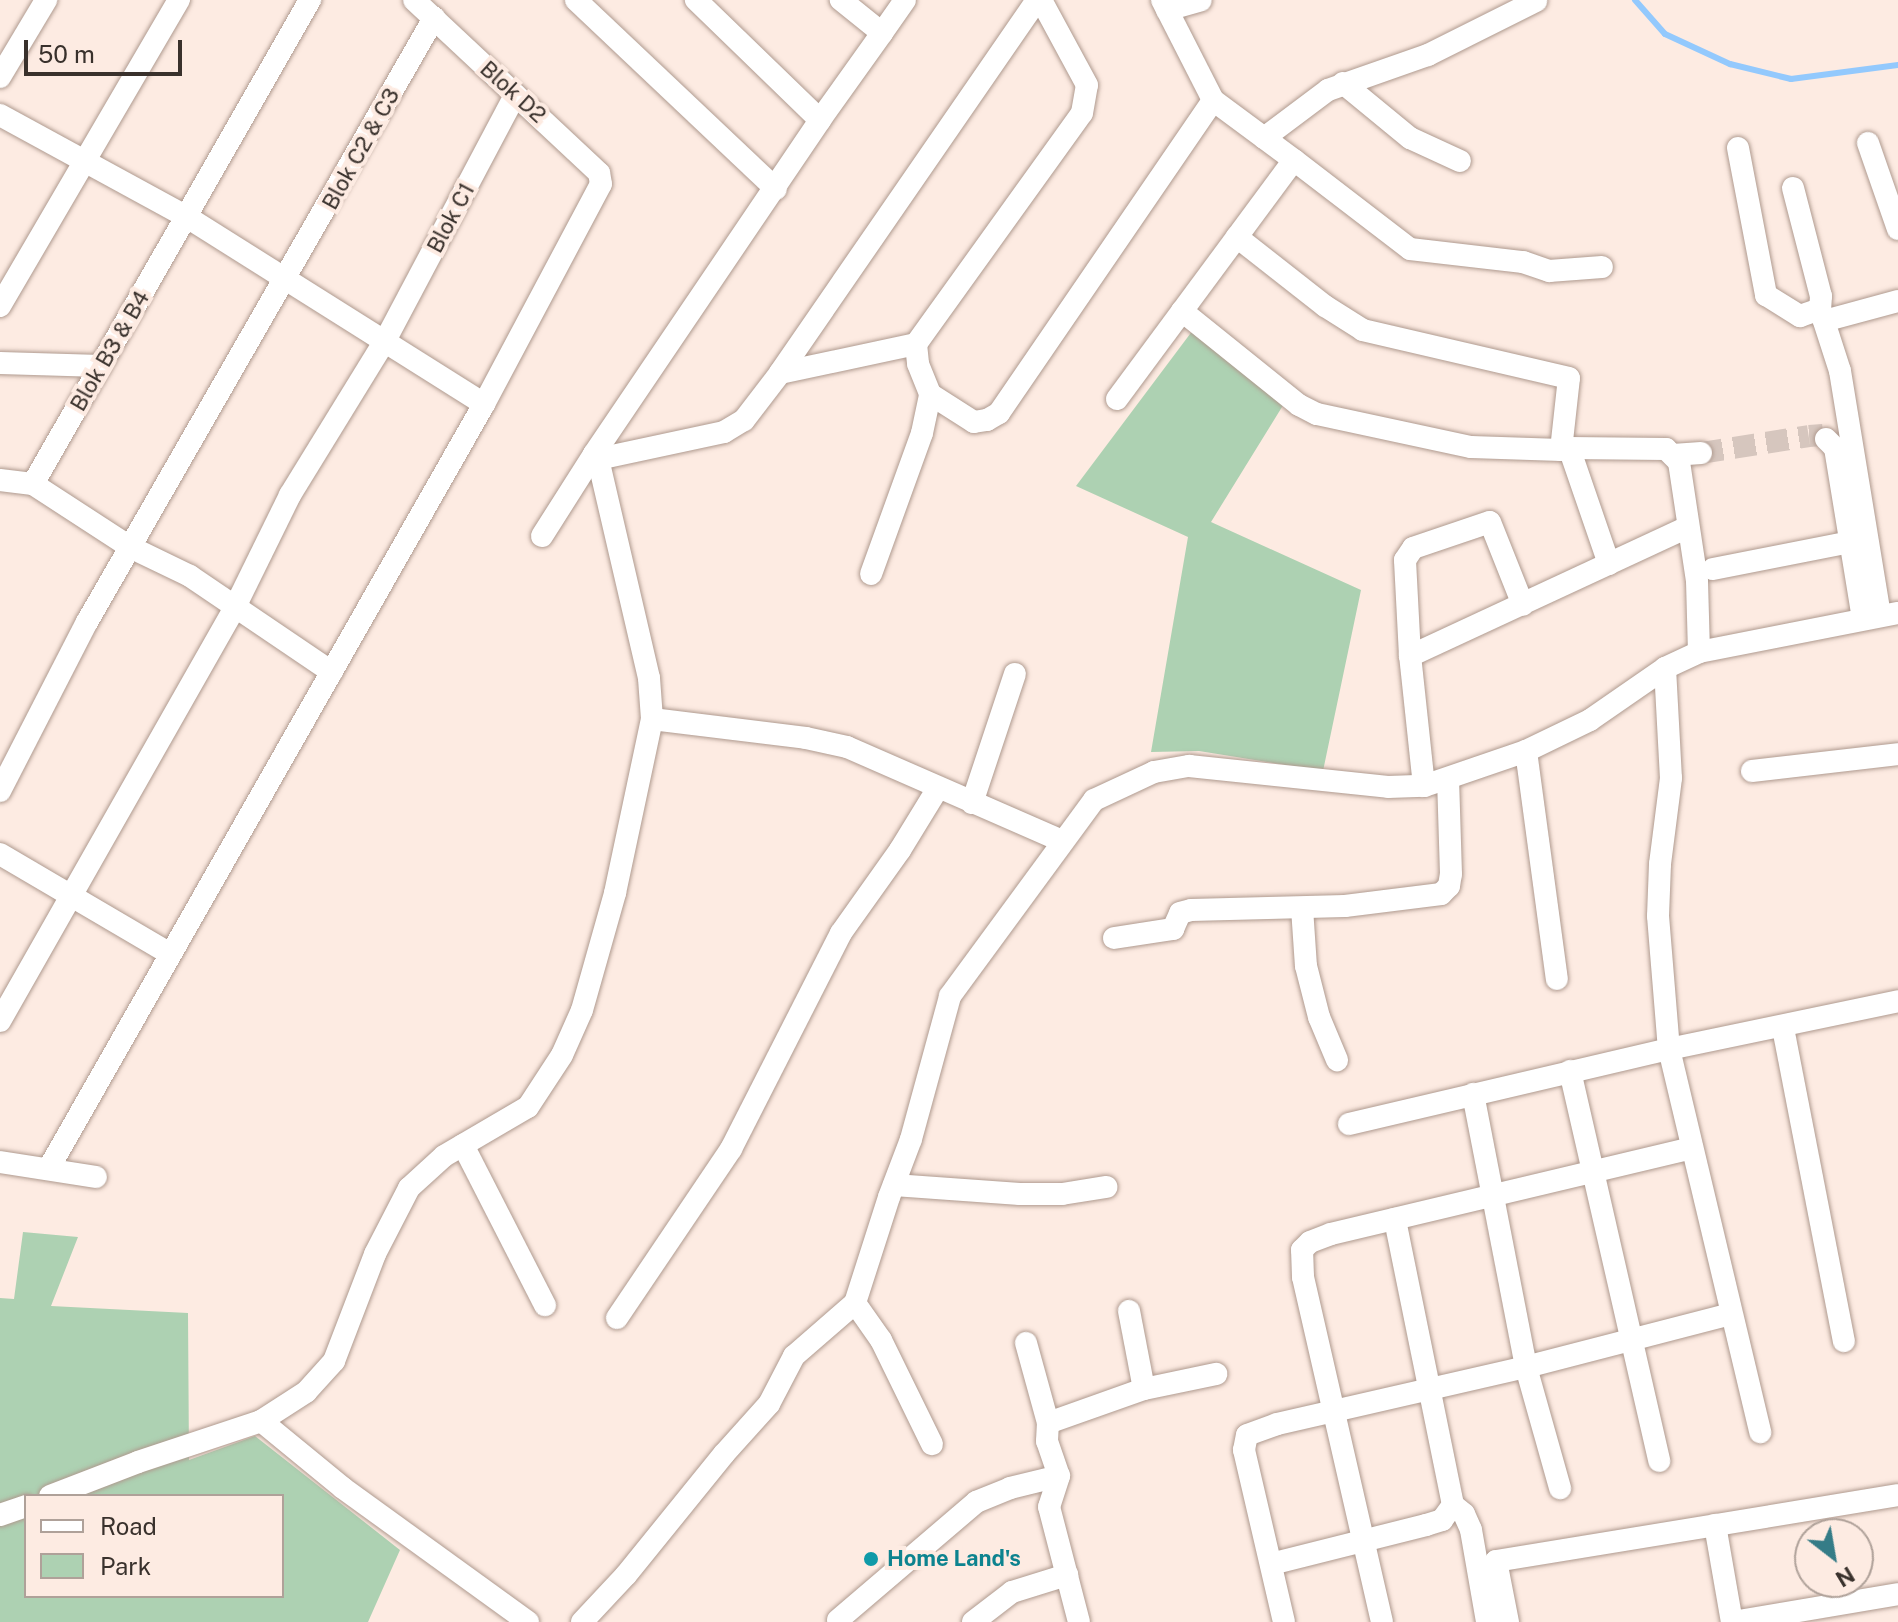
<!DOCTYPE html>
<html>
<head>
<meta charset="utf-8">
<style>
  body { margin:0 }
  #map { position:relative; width:1898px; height:1622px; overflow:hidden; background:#fdebe2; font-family:"Public Sans",sans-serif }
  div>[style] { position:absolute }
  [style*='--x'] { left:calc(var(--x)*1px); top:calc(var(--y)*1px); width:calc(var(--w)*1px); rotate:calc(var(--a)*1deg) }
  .green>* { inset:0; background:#add1b2 }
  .stream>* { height:6px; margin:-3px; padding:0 3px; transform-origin:3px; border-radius:3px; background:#93c9fd }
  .street-tunnel>* { height:22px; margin-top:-11px; transform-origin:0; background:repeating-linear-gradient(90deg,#d6c6be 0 22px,transparent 0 33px) }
  .roads { filter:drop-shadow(0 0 2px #af9a8f) drop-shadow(0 0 2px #af9a8f) }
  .street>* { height:22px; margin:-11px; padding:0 11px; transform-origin:11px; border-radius:11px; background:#fff }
  .dots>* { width:22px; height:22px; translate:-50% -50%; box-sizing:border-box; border:4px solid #fdebe2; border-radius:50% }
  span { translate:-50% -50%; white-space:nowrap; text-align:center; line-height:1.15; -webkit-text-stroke:8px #fdebe2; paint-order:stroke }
  .street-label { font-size:22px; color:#39312c }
  .culture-label { font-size:22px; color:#0d838f; font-weight:700 }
  .left { translate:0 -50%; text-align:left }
  .legend { position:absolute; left:24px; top:1494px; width:260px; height:104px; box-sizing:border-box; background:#fdebe2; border:2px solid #afa199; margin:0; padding:10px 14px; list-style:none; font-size:24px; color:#39312c }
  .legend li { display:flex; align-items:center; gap:16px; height:40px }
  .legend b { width:40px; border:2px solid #afa199 }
  .north { position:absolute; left:1794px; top:1518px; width:80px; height:80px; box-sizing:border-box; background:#fdebe2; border:2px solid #afa199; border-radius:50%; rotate:149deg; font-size:22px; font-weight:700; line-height:32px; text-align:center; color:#39312c }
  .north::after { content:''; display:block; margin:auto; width:28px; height:36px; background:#357c87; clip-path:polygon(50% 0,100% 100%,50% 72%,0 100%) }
  .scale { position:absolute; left:24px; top:40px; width:158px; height:36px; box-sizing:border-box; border:4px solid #39312c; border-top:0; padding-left:10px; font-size:24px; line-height:28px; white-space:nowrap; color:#39312c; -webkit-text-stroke:6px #fdebe2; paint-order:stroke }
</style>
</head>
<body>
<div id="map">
  <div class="green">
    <i style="clip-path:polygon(1196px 326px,1290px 394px,1211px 522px,1361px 590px,1323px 771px,1199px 751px,1151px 752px,1188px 537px,1076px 486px)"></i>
    <i style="clip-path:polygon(evenodd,23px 1232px,78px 1237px,51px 1306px,188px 1313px,189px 1460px,255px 1436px,400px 1550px,368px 1622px,0 1622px,0 1298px,14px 1299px,23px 1232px,26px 1496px,282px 1496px,282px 1596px,26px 1596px,26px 1496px)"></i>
  </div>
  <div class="stream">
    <i style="--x:1635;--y:0;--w:45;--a:48.6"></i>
    <i style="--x:1665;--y:34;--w:72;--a:24.8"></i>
    <i style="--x:1730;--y:64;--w:63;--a:13.8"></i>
    <i style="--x:1791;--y:79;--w:108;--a:-7.5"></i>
  </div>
  <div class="street-tunnel">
    <i style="--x:1701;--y:453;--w:109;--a:-8.9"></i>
    <i style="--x:1809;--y:436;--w:14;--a:-4"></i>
    <i style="--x:1823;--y:435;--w:5;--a:53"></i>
  </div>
  <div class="roads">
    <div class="street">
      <i style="--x:576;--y:0;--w:275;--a:43.4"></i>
      <i style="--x:1037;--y:0;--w:453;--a:124.6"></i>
      <i style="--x:780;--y:373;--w:139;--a:-12"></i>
      <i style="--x:916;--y:344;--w:284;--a:-54.3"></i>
      <i style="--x:1082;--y:113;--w:28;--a:-80"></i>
      <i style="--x:1087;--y:85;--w:97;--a:-118.4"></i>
      <i style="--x:1167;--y:10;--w:35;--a:-16"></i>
      <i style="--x:882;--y:33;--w:40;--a:-55.1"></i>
      <i style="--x:0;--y:77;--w:90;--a:-59.1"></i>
      <i style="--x:1343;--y:83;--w:87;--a:39.4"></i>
      <i style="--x:1410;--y:138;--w:55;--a:24.7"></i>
      <i style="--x:0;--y:115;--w:213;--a:28.6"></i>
      <i style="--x:187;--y:217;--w:351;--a:32.2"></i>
      <i style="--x:820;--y:120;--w:107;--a:-54.5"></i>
      <i style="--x:882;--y:33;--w:53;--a:-141.2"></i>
      <i style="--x:1264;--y:138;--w:80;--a:-36.9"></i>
      <i style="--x:1328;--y:90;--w:106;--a:-19.3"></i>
      <i style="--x:1428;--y:55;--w:121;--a:-26.6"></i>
      <i style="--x:1868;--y:143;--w:91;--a:70.8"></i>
      <i style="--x:1738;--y:148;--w:150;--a:79.2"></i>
      <i style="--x:1766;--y:295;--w:40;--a:32"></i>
      <i style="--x:1800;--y:316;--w:21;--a:-19"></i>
      <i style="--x:1820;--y:309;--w:65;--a:72.1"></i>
      <i style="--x:1840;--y:371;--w:247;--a:80.7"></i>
      <i style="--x:1294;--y:160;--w:146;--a:37.5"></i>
      <i style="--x:1410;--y:249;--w:114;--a:6.6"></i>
      <i style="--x:1523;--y:262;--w:28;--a:19"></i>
      <i style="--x:1549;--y:271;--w:53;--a:-4.3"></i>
      <i style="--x:1793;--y:188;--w:112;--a:75.5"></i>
      <i style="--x:1821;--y:296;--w:13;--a:94"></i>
      <i style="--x:0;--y:306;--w:355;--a:-59.7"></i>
      <i style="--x:1182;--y:311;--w:150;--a:38.8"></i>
      <i style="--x:1299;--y:405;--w:20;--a:27"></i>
      <i style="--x:1317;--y:414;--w:157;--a:12.1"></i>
      <i style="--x:1471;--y:447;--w:90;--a:1.9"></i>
      <i style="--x:1561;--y:450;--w:72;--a:-83.7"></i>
      <i style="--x:1569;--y:378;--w:212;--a:-166.9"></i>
      <i style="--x:1363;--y:330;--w:45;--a:-147.7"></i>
      <i style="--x:1325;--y:306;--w:112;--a:-141.9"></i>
      <i style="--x:1824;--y:321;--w:77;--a:-15.1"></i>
      <i style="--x:916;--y:344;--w:20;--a:84"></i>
      <i style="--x:918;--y:364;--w:32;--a:68"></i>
      <i style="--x:930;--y:394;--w:52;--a:32.5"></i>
      <i style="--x:974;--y:422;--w:13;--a:-9"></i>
      <i style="--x:987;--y:420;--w:14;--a:-30"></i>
      <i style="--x:999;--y:413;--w:379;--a:-55.6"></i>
      <i style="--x:1213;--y:100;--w:112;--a:-117"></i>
      <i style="--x:0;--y:363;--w:101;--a:1.7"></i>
      <i style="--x:1117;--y:399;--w:297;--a:-53.5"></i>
      <i style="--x:1294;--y:160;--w:101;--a:-143.5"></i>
      <i style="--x:1826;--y:439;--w:13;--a:45"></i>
      <i style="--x:1835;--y:448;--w:173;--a:80.7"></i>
      <i style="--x:594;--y:454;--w:403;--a:-55.9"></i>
      <i style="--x:820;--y:120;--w:173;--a:-135.9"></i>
      <i style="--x:1673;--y:455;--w:28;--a:-4"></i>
      <i style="--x:0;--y:480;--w:33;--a:7"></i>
      <i style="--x:33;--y:484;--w:116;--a:33"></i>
      <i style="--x:130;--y:547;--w:67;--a:25.8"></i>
      <i style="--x:190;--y:576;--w:171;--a:34.1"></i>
      <i style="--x:33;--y:484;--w:558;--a:-60.22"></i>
      <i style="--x:542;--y:536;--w:97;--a:-57.6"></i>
      <i style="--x:594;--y:454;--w:6;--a:51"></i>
      <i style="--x:598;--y:459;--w:129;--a:-12.1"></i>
      <i style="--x:724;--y:432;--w:23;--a:-31"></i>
      <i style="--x:744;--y:420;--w:59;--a:-52.5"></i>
      <i style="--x:1609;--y:564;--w:123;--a:-109"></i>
      <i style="--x:1569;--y:448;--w:97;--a:0.6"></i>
      <i style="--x:1666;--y:449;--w:18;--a:45"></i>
      <i style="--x:1679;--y:462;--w:120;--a:81.4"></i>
      <i style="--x:1697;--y:581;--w:71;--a:88.4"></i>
      <i style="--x:1713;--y:569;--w:140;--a:-11.1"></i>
      <i style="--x:871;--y:574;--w:150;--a:-70.1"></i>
      <i style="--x:922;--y:433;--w:40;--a:-78"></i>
      <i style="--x:1410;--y:656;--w:96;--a:-93"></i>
      <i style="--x:1405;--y:560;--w:14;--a:-56"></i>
      <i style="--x:1413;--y:548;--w:81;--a:-18.7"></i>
      <i style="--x:1490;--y:522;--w:89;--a:68.3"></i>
      <i style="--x:1665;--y:668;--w:38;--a:-25"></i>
      <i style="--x:1699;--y:652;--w:203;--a:-11.1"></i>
      <i style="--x:652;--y:719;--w:155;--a:7"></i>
      <i style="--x:806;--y:738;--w:42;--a:12.4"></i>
      <i style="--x:847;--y:747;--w:235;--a:23.6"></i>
      <i style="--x:1526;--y:751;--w:230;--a:82.3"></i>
      <i style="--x:1752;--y:771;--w:147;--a:-6.6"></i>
      <i style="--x:1424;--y:786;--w:131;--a:-96.1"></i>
      <i style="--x:1410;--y:656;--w:306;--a:-24.9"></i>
      <i style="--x:0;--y:791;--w:190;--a:-62.8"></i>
      <i style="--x:87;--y:622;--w:697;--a:-60.12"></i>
      <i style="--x:972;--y:803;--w:136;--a:-71.6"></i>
      <i style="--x:0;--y:854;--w:196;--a:30.4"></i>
      <i style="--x:1302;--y:908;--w:58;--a:86.1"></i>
      <i style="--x:1306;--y:966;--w:53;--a:75.7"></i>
      <i style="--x:1319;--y:1017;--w:47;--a:67.3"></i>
      <i style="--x:1114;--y:938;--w:60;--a:-8.7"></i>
      <i style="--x:1173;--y:929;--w:17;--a:-66"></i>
      <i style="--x:1180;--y:913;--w:11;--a:-15"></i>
      <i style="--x:1191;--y:910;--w:154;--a:-1.5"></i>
      <i style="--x:1345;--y:906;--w:97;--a:-7.1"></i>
      <i style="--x:1441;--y:894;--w:11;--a:-45"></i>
      <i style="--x:1449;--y:886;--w:12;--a:-81"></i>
      <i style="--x:1451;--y:874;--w:95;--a:-91.8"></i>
      <i style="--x:0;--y:1021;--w:476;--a:-60.4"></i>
      <i style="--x:235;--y:607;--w:125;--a:-63.8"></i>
      <i style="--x:290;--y:495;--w:183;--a:-58.4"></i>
      <i style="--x:386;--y:339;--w:276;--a:-62.1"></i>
      <i style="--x:1783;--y:1028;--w:319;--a:79"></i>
      <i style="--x:1570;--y:1071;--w:400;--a:77.1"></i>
      <i style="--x:1473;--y:1094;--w:278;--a:79"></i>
      <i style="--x:1526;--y:1367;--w:126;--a:74.3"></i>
      <i style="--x:1349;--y:1124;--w:329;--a:-13.2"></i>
      <i style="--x:1669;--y:1049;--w:234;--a:-11.8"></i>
      <i style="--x:463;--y:1145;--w:180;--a:62.9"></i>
      <i style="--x:0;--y:1162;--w:97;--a:8.9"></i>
      <i style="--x:49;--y:1168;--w:879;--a:-60.34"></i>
      <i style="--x:484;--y:404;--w:249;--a:-62"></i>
      <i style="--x:601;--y:184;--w:11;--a:-100"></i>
      <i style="--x:599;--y:173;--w:253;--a:-136.9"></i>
      <i style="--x:894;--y:1185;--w:126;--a:4.1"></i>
      <i style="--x:1020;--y:1194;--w:42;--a:0"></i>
      <i style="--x:1062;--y:1194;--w:45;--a:-9"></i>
      <i style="--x:855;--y:1303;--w:45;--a:54.9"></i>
      <i style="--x:881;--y:1340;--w:116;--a:63.9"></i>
      <i style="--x:1129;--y:1311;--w:79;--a:79.1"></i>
      <i style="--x:617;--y:1318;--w:204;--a:-56"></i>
      <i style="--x:731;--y:1149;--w:242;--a:-63"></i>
      <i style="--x:841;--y:933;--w:102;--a:-54.6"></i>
      <i style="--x:900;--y:850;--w:73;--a:-58.5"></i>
      <i style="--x:1026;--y:1343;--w:83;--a:74.6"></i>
      <i style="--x:50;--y:1496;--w:94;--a:-21.1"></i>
      <i style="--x:138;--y:1462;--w:130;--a:-18.4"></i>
      <i style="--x:1453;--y:1505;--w:14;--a:39"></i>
      <i style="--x:1464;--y:1514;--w:17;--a:66"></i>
      <i style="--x:1471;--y:1530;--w:93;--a:80.1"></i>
      <i style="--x:0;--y:1515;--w:28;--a:-19"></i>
      <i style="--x:1715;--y:1525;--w:98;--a:80.1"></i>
      <i style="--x:1271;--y:1564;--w:160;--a:-14.1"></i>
      <i style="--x:1426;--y:1525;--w:17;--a:-17"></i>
      <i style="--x:1442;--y:1520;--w:19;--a:-54"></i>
      <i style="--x:1453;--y:1505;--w:292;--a:-101.5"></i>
      <i style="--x:838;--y:1620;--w:182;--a:-40.5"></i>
      <i style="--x:976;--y:1502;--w:37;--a:-22"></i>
      <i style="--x:1010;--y:1488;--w:50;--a:-13.8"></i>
      <i style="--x:528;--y:1622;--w:228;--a:-144.1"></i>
      <i style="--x:343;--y:1488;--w:106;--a:-140.7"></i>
      <i style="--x:261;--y:1421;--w:54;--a:-32.8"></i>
      <i style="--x:306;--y:1392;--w:42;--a:-47.9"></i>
      <i style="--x:334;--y:1361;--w:115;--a:-69"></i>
      <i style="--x:375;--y:1254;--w:74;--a:-62.7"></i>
      <i style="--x:409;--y:1188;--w:47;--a:-42.4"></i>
      <i style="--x:444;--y:1156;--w:97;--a:-30.3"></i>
      <i style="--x:528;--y:1107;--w:62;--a:-56.8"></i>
      <i style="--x:562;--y:1055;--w:49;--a:-66"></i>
      <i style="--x:582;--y:1010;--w:122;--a:-74.2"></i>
      <i style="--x:615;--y:893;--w:178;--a:-78"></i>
      <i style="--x:652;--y:719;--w:41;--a:-94.2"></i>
      <i style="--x:649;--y:678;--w:225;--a:-103.1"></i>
      <i style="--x:582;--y:1622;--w:64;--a:-46.9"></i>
      <i style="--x:626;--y:1575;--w:156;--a:-51"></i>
      <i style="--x:724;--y:1454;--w:67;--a:-48"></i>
      <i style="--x:769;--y:1404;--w:54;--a:-62.5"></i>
      <i style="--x:794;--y:1356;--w:81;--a:-41"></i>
      <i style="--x:855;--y:1303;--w:111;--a:-72.2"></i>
      <i style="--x:889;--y:1197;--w:62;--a:-69.2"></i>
      <i style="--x:911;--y:1139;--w:148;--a:-74.7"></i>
      <i style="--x:950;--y:996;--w:243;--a:-53.7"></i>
      <i style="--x:1094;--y:800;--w:66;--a:-25"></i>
      <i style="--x:1154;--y:772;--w:36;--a:-10"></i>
      <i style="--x:1189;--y:766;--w:200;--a:6"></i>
      <i style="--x:1388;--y:787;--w:36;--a:-2"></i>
      <i style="--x:1424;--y:786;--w:108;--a:-18.9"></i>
      <i style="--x:1526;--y:751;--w:71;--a:-25.8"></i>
      <i style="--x:1590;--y:720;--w:91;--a:-34.7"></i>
      <i style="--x:1665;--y:668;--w:110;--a:86.9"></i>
      <i style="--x:1671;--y:778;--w:87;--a:97.3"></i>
      <i style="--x:1660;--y:864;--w:52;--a:92.2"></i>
      <i style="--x:1658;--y:916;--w:133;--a:85.3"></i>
      <i style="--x:1669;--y:1049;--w:394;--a:76.6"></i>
      <i style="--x:973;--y:1622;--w:49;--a:-37.6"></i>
      <i style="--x:1012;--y:1592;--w:58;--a:-17.2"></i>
      <i style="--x:1079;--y:1622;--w:119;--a:-104.6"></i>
      <i style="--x:1049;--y:1507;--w:33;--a:-72"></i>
      <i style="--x:1059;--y:1476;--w:37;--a:-109"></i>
      <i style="--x:1047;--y:1441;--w:18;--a:-87"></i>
      <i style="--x:1048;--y:1423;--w:102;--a:-19.5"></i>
      <i style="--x:1144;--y:1389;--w:74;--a:-11.8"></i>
      <i style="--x:1284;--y:1622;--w:177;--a:-103.1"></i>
      <i style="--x:1244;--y:1450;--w:15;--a:-79"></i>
      <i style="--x:1247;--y:1435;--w:32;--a:-20"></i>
      <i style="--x:1277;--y:1424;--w:255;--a:-12.9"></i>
      <i style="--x:1526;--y:1367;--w:212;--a:-14.5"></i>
      <i style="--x:1382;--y:1622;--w:354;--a:-102.9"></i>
      <i style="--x:1303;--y:1277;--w:27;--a:-92"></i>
      <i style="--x:1302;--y:1250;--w:11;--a:-45"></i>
      <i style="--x:1310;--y:1242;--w:22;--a:-21"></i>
      <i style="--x:1331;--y:1234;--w:371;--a:-13.4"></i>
      <i style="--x:1508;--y:1622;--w:62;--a:-101.1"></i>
      <i style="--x:1496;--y:1561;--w:407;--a:-9.3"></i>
      <i style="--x:1733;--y:1622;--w:167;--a:-9.6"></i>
    </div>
  </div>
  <div class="dots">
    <i style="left:871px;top:1559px;background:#0f9aa8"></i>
  </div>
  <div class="street-label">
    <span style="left:513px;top:92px;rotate:42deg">Blok D2</span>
    <span style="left:361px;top:149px;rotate:-61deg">Blok C2 &amp; C3</span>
    <span style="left:451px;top:218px;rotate:-62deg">Blok C1</span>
    <span style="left:110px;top:351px;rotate:-60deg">Blok B3 &amp; B4</span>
  </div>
  <div class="culture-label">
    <span class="left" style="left:887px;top:1559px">Home Land's</span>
  </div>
  <ul class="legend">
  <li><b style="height:10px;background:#fff"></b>Road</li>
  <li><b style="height:22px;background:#add1b2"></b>Park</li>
  </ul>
  <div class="north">N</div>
  <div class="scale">50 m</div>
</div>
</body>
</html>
